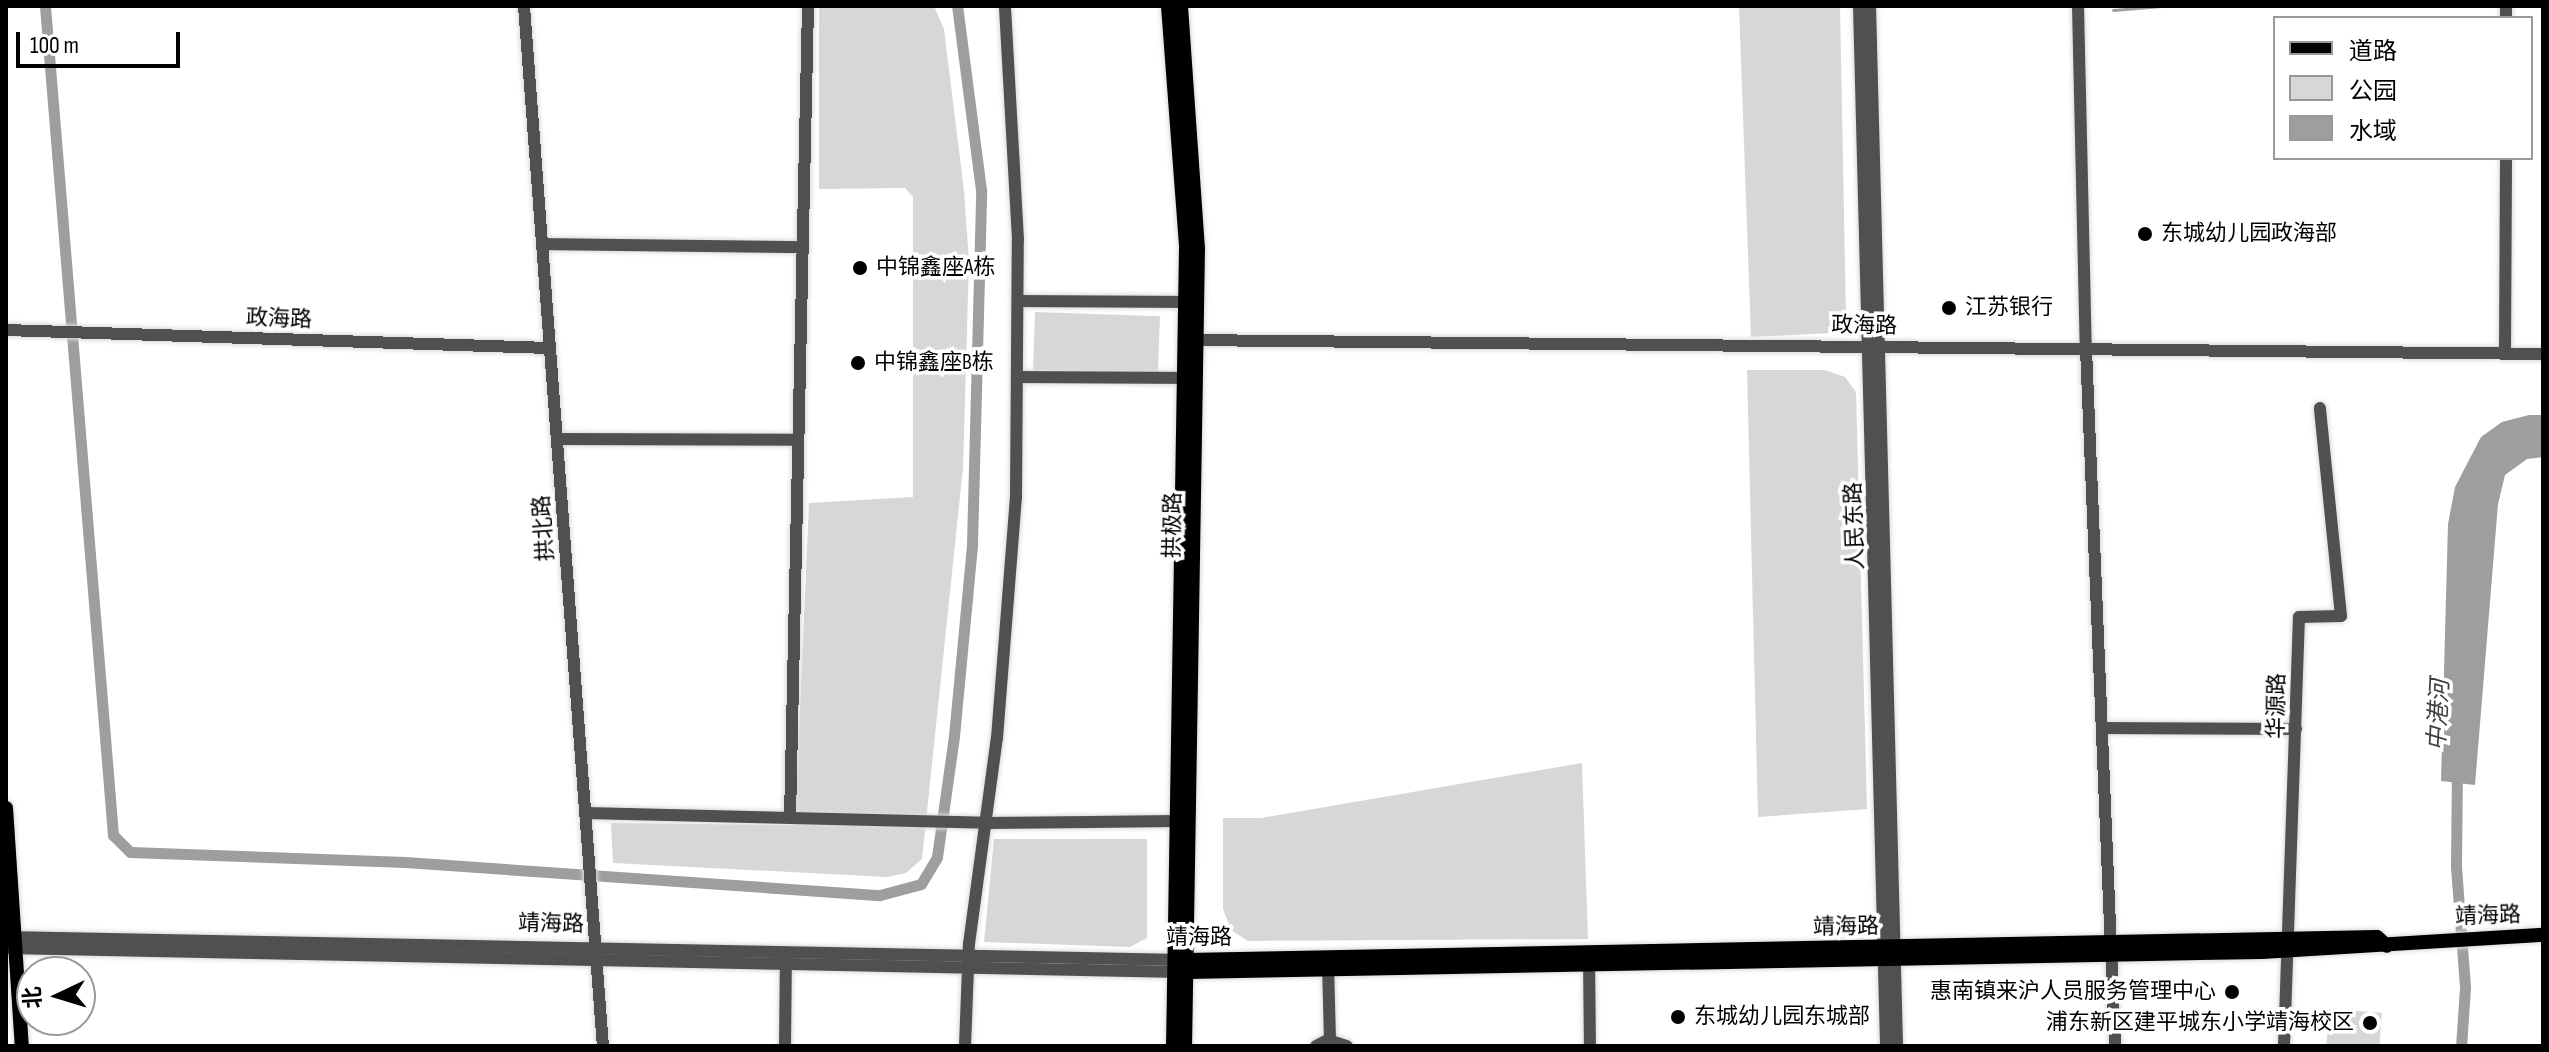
<!DOCTYPE html>
<html>
<head>
<meta charset="utf-8">
<style>
  body { margin:0 }
  #map { position:relative; width:2549px; height:1052px; overflow:hidden; background:#fff; font-family:"Sofia Sans Condensed","Noto Sans SC",sans-serif }
  div>[style] { position:absolute }
  [style*='--x'] { left:calc(var(--x)*1px); top:calc(var(--y)*1px); width:calc(var(--w)*1px); rotate:calc(var(--a)*1deg) }
  .green>* { inset:0; background:#d7d7d7; transform-origin:0 0 }
  .water>* { inset:0; background:#9e9e9e }
  .stream>* { height:3px; margin:-1.5px; padding:0 1.5px; transform-origin:1.5px; border-radius:1.5px; background:#9e9e9e }
  .canal>* { height:11px; margin:-5.5px; padding:0 5.5px; transform-origin:5.5px; border-radius:5.5px; background:#9e9e9e }
  .roads { filter:drop-shadow(0 0 2px #dbdbdb) drop-shadow(0 0 2px #dbdbdb) }
  .minor>* { height:12px; margin:-6px; padding:0 6px; transform-origin:6px; border-radius:6px; background:#505050 }
  .major>* { height:14px; margin:-7px; padding:0 7px; transform-origin:7px; border-radius:7px; background:#000 }
  .dots>* { width:22px; height:22px; translate:-50% -50%; box-sizing:border-box; border:4px solid #fff; border-radius:50% }
  span { translate:-50% -50%; white-space:nowrap; text-align:center; line-height:1.15; -webkit-text-stroke:7px #fff; paint-order:stroke }
  .poi-label { font-size:22px; color:#000 }
  .left { translate:0 -50%; text-align:left }
  .right { translate:-100% -50%; text-align:right }
  .street-label { font-size:22px; color:#000 }
  .water-label { font-size:24px; color:#3f3f3f; font-style:italic }
  .frame { position:absolute; inset:0; border:8px solid #000; pointer-events:none }
  .legend { position:absolute; left:2273px; top:16px; width:260px; height:144px; box-sizing:border-box; background:#fff; border:2px solid #999; margin:0; padding:10px 14px; list-style:none; font-size:24px; color:#000 }
  .legend li { display:flex; align-items:center; gap:16px; height:40px }
  .legend b { width:40px; border:2px solid #999 }
  .north { position:absolute; left:16px; top:956px; width:80px; height:80px; box-sizing:border-box; background:#fff; border:2px solid #999; border-radius:50%; rotate:266deg; font-size:22px; font-weight:700; line-height:32px; text-align:center; color:#000 }
  .north::after { content:''; display:block; margin:auto; width:28px; height:36px; background:#000; clip-path:polygon(50% 0,100% 100%,50% 72%,0 100%) }
  .scale { position:absolute; left:16px; top:32px; width:164px; height:36px; box-sizing:border-box; border:4px solid #000; border-top:0; padding-left:10px; font-size:24px; line-height:28px; white-space:nowrap; color:#000; -webkit-text-stroke:6px #fff; paint-order:stroke }
</style>
</head>
<body>
<div id="map">
  <div class="green">
    <i style="clip-path:polygon(819px 6px,934px 6px,944px 29px,964px 191px,969px 261px,963px 468px,922px 859px,906px 873px,887px 877px,613px 863px,611px 823px,795px 825px,809px 503px,913px 497px,913px 197px,905px 188px,819px 189px)"></i>
    <i style="clip-path:polygon(1739px 6px,1840px 6px,1846px 318px,1832px 333px,1751px 337px)"></i>
    <i style="left:1035px;top:312px;width:125px;height:58px;rotate:2deg"></i>
    <i style="clip-path:polygon(1747px 370px,1825px 370px,1845px 377px,1856px 392px,1867px 809px,1758px 817px)"></i>
    <i style="clip-path:polygon(1582px 763px,1588px 939px,1248px 941px,1231px 930px,1223px 909px,1223px 818px,1261px 818px)"></i>
    <i style="clip-path:polygon(994px 839px,1147px 839px,1147px 938px,1130px 947px,984px 942px)"></i>
    <i style="left:2329px;top:1009px;width:53px;height:37px;rotate:4deg"></i>
  </div>
  <div class="water">
    <i style="clip-path:polygon(2529px 415px,2543px 415px,2543px 457px,2527px 459px,2505px 475px,2498px 504px,2475px 785px,2441px 781px,2448px 524px,2455px 487px,2481px 437px,2502px 422px)"></i>
  </div>
  <div class="stream">
    <i style="--x:2113;--y:10;--w:49;--a:-4.7"></i>
  </div>
  <div class="canal">
    <i style="--x:45;--y:6;--w:832;--a:85.31"></i>
    <i style="--x:113;--y:835;--w:24;--a:45"></i>
    <i style="--x:130;--y:852;--w:275;--a:2.1"></i>
    <i style="--x:405;--y:862;--w:476;--a:4"></i>
    <i style="--x:880;--y:895;--w:42;--a:-15"></i>
    <i style="--x:921;--y:884;--w:31;--a:-59"></i>
    <i style="--x:937;--y:857;--w:122;--a:-82"></i>
    <i style="--x:954;--y:736;--w:193;--a:-84.6"></i>
    <i style="--x:972;--y:544;--w:354;--a:-88.5"></i>
    <i style="--x:981;--y:190;--w:186;--a:-97.4"></i>
    <i style="--x:2457;--y:769;--w:98;--a:90.6"></i>
    <i style="--x:2456;--y:867;--w:121;--a:85.7"></i>
    <i style="--x:2465;--y:988;--w:58;--a:93.9"></i>
  </div>
  <div class="roads">
    <div class="minor">
      <i style="--x:524;--y:6;--w:1043;--a:85.66"></i>
      <i style="--x:1859;--y:6;--w:1040;--a:88.51"></i>
      <i style="--x:1870;--y:6;--w:1040;--a:88.51"></i>
      <i style="--x:2078;--y:6;--w:342;--a:88.7"></i>
      <i style="--x:2086;--y:348;--w:699;--a:87.62"></i>
      <i style="--x:2506;--y:18;--w:12;--a:-90"></i>
      <i style="--x:542;--y:244;--w:261;--a:0.7"></i>
      <i style="--x:1019;--y:301;--w:172;--a:0.3"></i>
      <i style="--x:6;--y:330;--w:544;--a:1.9"></i>
      <i style="--x:1188;--y:340;--w:1355;--a:0.59"></i>
      <i style="--x:2505;--y:353;--w:195;--a:-89.7"></i>
      <i style="--x:1019;--y:377;--w:173;--a:0.3"></i>
      <i style="--x:557;--y:439;--w:241;--a:0.2"></i>
      <i style="--x:2102;--y:728;--w:194;--a:0.3"></i>
      <i style="--x:586;--y:813;--w:400;--a:1.4"></i>
      <i style="--x:986;--y:823;--w:191;--a:-0.6"></i>
      <i style="--x:790;--y:818;--w:812;--a:-88.73"></i>
      <i style="--x:6;--y:937;--w:1177;--a:1.12"></i>
      <i style="--x:6;--y:948;--w:1176;--a:1.17"></i>
      <i style="--x:1589;--y:957;--w:89;--a:89.4"></i>
      <i style="--x:1328;--y:964;--w:76;--a:88.5"></i>
      <i style="--x:785;--y:1046;--w:89;--a:-89.4"></i>
      <i style="--x:965;--y:1046;--w:102;--a:-87.8"></i>
      <i style="--x:969;--y:944;--w:208;--a:-82.3"></i>
      <i style="--x:997;--y:738;--w:241;--a:-85.5"></i>
      <i style="--x:1016;--y:498;--w:258;--a:-89.6"></i>
      <i style="--x:1018;--y:240;--w:234;--a:-93.2"></i>
      <i style="--x:1316;--y:1046;--w:13;--a:-27"></i>
      <i style="--x:1328;--y:1040;--w:20;--a:18"></i>
      <i style="--x:2284;--y:1046;--w:429;--a:-88"></i>
      <i style="--x:2299;--y:617;--w:42;--a:-1.4"></i>
      <i style="--x:2341;--y:616;--w:209;--a:-95.8"></i>
    </div>
    <div class="major">
      <i style="--x:1168;--y:6;--w:243;--a:85.7"></i>
      <i style="--x:1186;--y:248;--w:798;--a:90.93"></i>
      <i style="--x:1181;--y:6;--w:243;--a:86"></i>
      <i style="--x:1198;--y:248;--w:798;--a:90.93"></i>
      <i style="--x:6;--y:808;--w:239;--a:86.2"></i>
      <i style="--x:1187;--y:960;--w:1190;--a:-1.11"></i>
      <i style="--x:2377;--y:937;--w:13;--a:42"></i>
      <i style="--x:1187;--y:972;--w:1075;--a:-1.07"></i>
      <i style="--x:2262;--y:952;--w:282;--a:-3.5"></i>
    </div>
  </div>
  <div class="dots">
    <i style="left:2145px;top:234px;background:#000"></i>
    <i style="left:860px;top:268px;background:#000"></i>
    <i style="left:1949px;top:308px;background:#000"></i>
    <i style="left:858px;top:363px;background:#000"></i>
    <i style="left:2232px;top:992px;background:#000"></i>
    <i style="left:1678px;top:1017px;background:#000"></i>
    <i style="left:2370px;top:1023px;background:#000"></i>
  </div>
  <div class="poi-label">
    <span class="left" style="left:2161px;top:234px">东城幼儿园政海部</span>
    <span class="left" style="left:876px;top:268px">中锦鑫座A栋</span>
    <span class="left" style="left:1965px;top:308px">江苏银行</span>
    <span class="left" style="left:874px;top:363px">中锦鑫座B栋</span>
    <span class="right" style="left:2216px;top:992px">惠南镇来沪人员服务管理中心</span>
    <span class="left" style="left:1694px;top:1017px">东城幼儿园东城部</span>
    <span class="right" style="left:2354px;top:1023px">浦东新区建平城东小学靖海校区</span>
  </div>
  <div class="street-label">
    <span style="left:279px;top:319px;rotate:2deg">政海路</span>
    <span style="left:1864px;top:326px;rotate:1deg">政海路</span>
    <span style="left:1173px;top:525px;rotate:-89deg">拱极路</span>
    <span style="left:1855px;top:526px;rotate:-92deg">人民东路</span>
    <span style="left:544px;top:528px;rotate:-94deg">拱北路</span>
    <span style="left:2277px;top:706px;rotate:-89deg">华源路</span>
    <span style="left:2488px;top:916px;rotate:-2deg">靖海路</span>
    <span style="left:551px;top:924px;rotate:1deg">靖海路</span>
    <span style="left:1846px;top:927px;rotate:-1deg">靖海路</span>
    <span style="left:1199px;top:938px">靖海路</span>
  </div>
  <div class="water-label">
    <span style="left:2439px;top:715px;rotate:-87deg">中港河</span>
  </div>
  <div class="frame"></div>
  <ul class="legend">
  <li><b style="height:10px;background:#000"></b>道路</li>
  <li><b style="height:22px;background:#d7d7d7"></b>公园</li>
  <li><b style="height:22px;background:#9e9e9e"></b>水域</li>
  </ul>
  <div class="north">北</div>
  <div class="scale">100 m</div>
</div>
</body>
</html>
